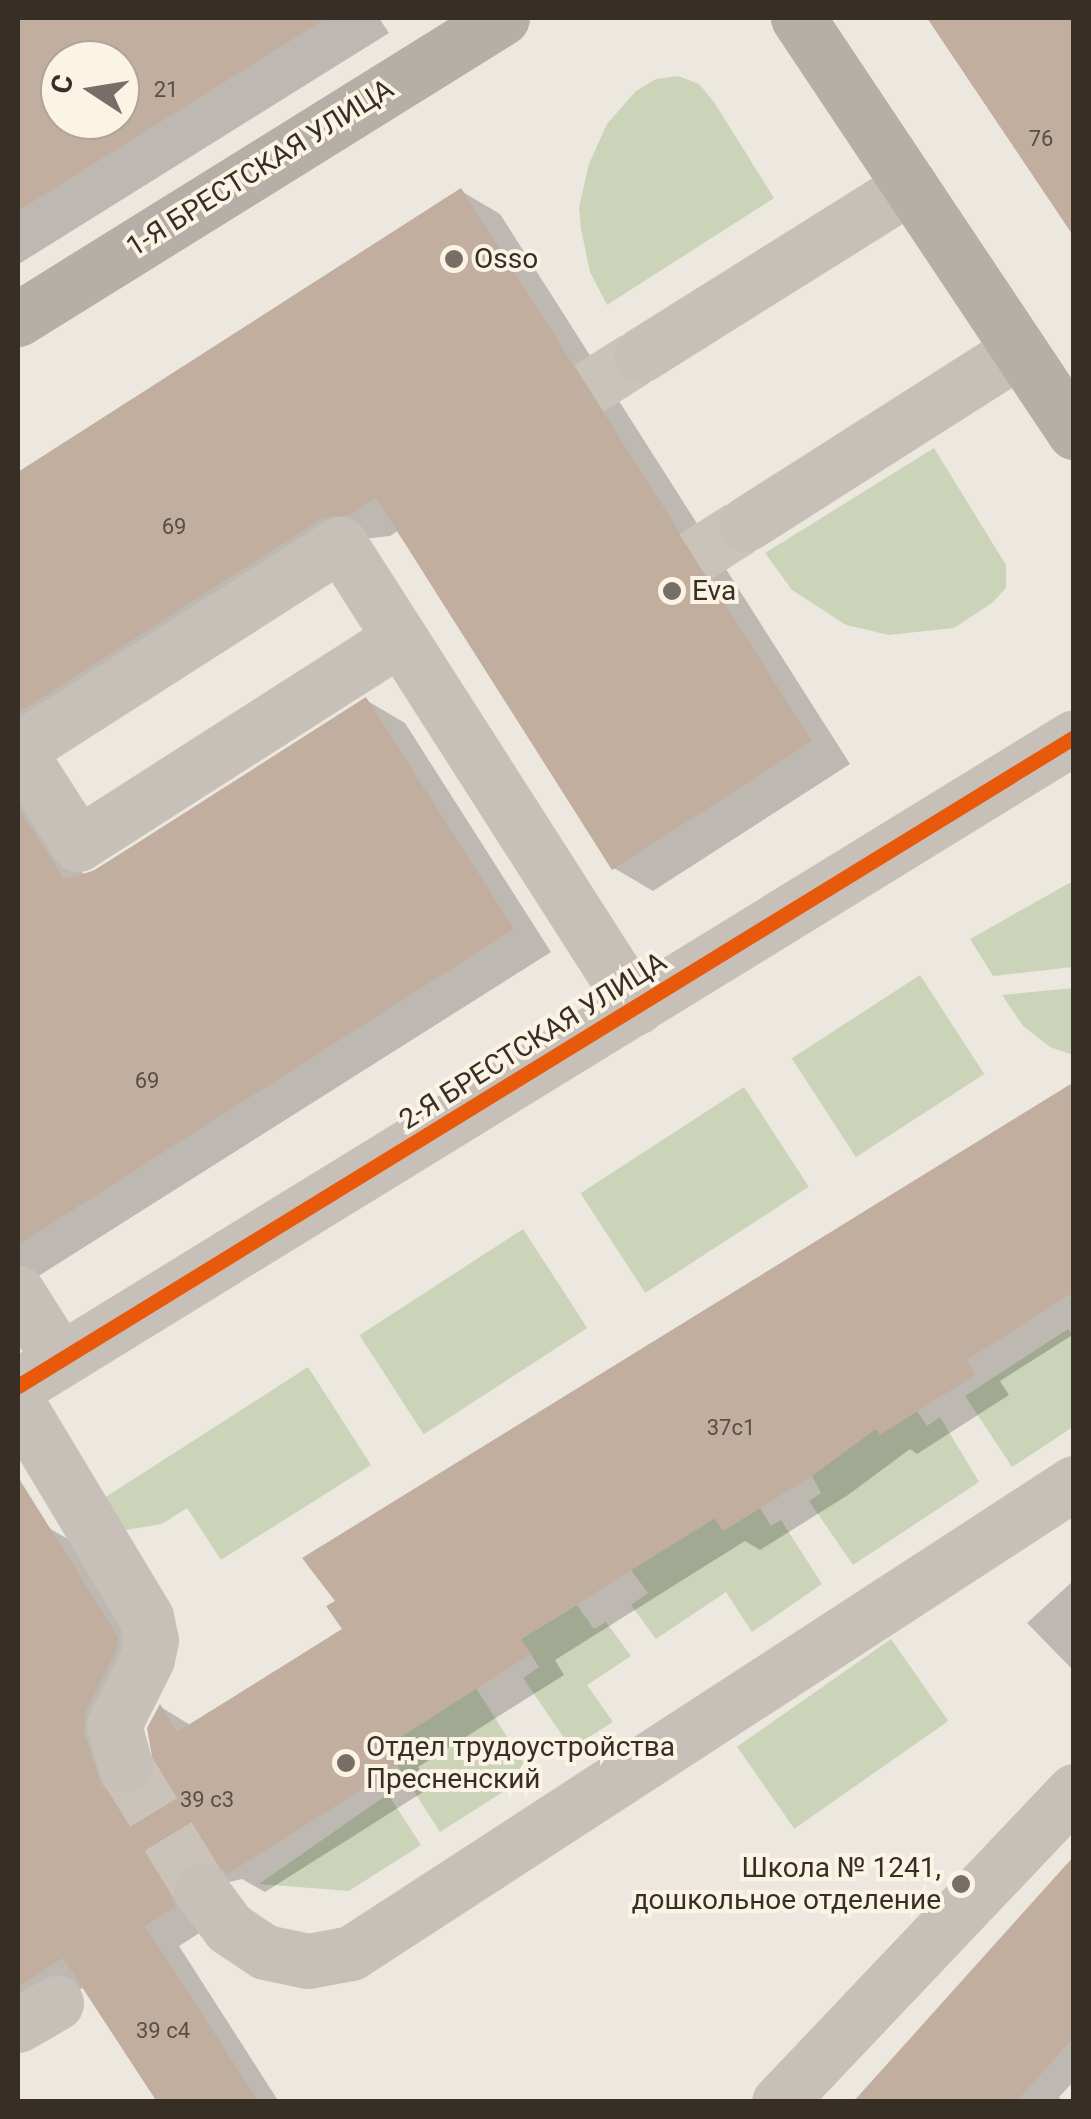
<!DOCTYPE html>
<html>
<head>
<meta charset="utf-8">
<style>
  body { margin:0 }
  #map { position:relative; width:1091px; height:2119px; overflow:hidden; background:#ede8df; font-family:Roboto,sans-serif }
  div>[style] { position:absolute }
  [style*='--x'] { left:calc(var(--x)*1px); top:calc(var(--y)*1px); width:calc(var(--w)*1px); rotate:calc(var(--a)*1deg) }
  .green>* { inset:0; background:#cbd4b8; transform-origin:0 0 }
  .shadow>* { inset:0; background:#0003 }
  .building>* { inset:0; background:#c2ae9f }
  .minor-tunnel>* { height:55px; margin-top:-27.5px; transform-origin:0; background:repeating-linear-gradient(90deg,#c9c3ba 0 55px,transparent 0 83px) }
  .minor>* { height:55px; margin:-27.5px; padding:0 27.5px; transform-origin:27.5px; border-radius:27.5px; background:#c6c0b8 }
  .major>* { height:55px; margin:-27.5px; padding:0 27.5px; transform-origin:27.5px; border-radius:27.5px; background:#b5afa7 }
  .cycleway>* { height:15px; margin:-7.5px; padding:0 7.5px; transform-origin:7.5px; border-radius:7.5px; background:#e8590c }
  .dots>* { width:28px; height:28px; translate:-50% -50%; box-sizing:border-box; border:5px solid #fbf4e5; border-radius:50% }
  span { translate:-50% -50%; white-space:nowrap; text-align:center; line-height:1.15; -webkit-text-stroke:8px #fbf4e5; paint-order:stroke }
  .number-label { font-size:22px; color:#5a4e44 }
  .number-label span { -webkit-text-stroke-width:0 }
  .street-label { font-size:28px; color:#372e26 }
  .poi-label { font-size:28px; color:#372e26 }
  .left { translate:0 -50%; text-align:left }
  .right { translate:-100% -50%; text-align:right }
  .frame { position:absolute; inset:0; border:20px solid #372e26; pointer-events:none }
  .north { position:absolute; left:40px; top:40px; width:100px; height:100px; box-sizing:border-box; background:#fbf4e5; border:2px solid #ada599; border-radius:50%; rotate:282deg; font-size:28px; font-weight:700; line-height:40px; text-align:center; color:#372e26 }
  .north::after { content:''; display:block; margin:auto; width:35px; height:45px; background:#776f67; clip-path:polygon(50% 0,100% 100%,50% 72%,0 100%) }
</style>
</head>
<body>
<div id="map">
  <div class="green">
    <i style="clip-path:polygon(678px 76px,699px 84px,714px 102px,774px 198px,607px 305px,590px 272px,581px 229px,579px 207px,589px 164px,607px 124px,636px 91px,656px 79px)"></i>
    <i style="clip-path:polygon(934px 448px,1006px 565px,1006px 588px,992px 603px,954px 628px,889px 635px,846px 625px,792px 590px,765px 553px)"></i>
    <i style="clip-path:polygon(1073px 881px,1073px 967px,993px 976px,970px 939px)"></i>
    <i style="left:920px;top:975px;width:118px;height:153px;rotate:57deg"></i>
    <i style="clip-path:polygon(1073px 988px,1073px 1055px,1050px 1047px,1023px 1026px,1002px 995px)"></i>
    <i style="left:744px;top:1087px;width:119px;height:195px;rotate:57deg"></i>
    <i style="left:523px;top:1229px;width:118px;height:195px;rotate:57deg"></i>
    <i style="clip-path:polygon(1068px 1329px,1073px 1335px,1073px 1427px,1012px 1467px,965px 1396px)"></i>
    <i style="clip-path:polygon(308px 1367px,371px 1465px,221px 1560px,187px 1508px,162px 1524px,120px 1531px,101px 1500px)"></i>
    <i style="clip-path:polygon(917px 1411px,927px 1426px,940px 1417px,979px 1482px,853px 1565px,809px 1501px,821px 1493px,812px 1476px,870px 1420px)"></i>
    <i style="clip-path:polygon(760px 1508px,771px 1526px,781px 1520px,822px 1584px,752px 1632px,726px 1592px,656px 1639px,631px 1605px,648px 1593px,631px 1570px,715px 1518px,723px 1531px)"></i>
    <i style="clip-path:polygon(577px 1605px,594px 1629px,606px 1622px,631px 1656px,587px 1685px,613px 1722px,571px 1748px,523px 1678px,539px 1667px,521px 1639px)"></i>
    <i style="left:891px;top:1639px;width:100px;height:188px;rotate:55deg"></i>
    <i style="clip-path:polygon(476px 1688px,531px 1774px,440px 1832px,375px 1731px)"></i>
    <i style="clip-path:polygon(388px 1794px,421px 1845px,349px 1891px,259px 1884px)"></i>
  </div>
  <div class="shadow">
    <i style="clip-path:polygon(evenodd,18px 18px,379px 18px,389px 33px,19px 264px,18px 18px,60px 60px,120px 60px,120px 120px,60px 120px,60px 60px)"></i>
    <i style="clip-path:polygon(929px 18px,1074px 18px,1074px 234px)"></i>
    <i style="clip-path:polygon(461px 191px,500px 214px,850px 764px,653px 891px,614px 868px,399px 530px,390px 536px,363px 539px,20px 773px,85px 876px,366px 700px,405px 723px,551px 952px,18px 1289px,18px 475px)"></i>
    <i style="clip-path:polygon(1074px 1085px,1074px 1334px,1000px 1381px,1009px 1395px,917px 1454px,910px 1449px,848px 1495px,760px 1550px,745px 1541px,555px 1660px,564px 1675px,418px 1767px,431px 1787px,265px 1892px,242px 1879px,217px 1885px,209px 1927px,179px 1946px,279px 2102px,159px 2102px,84px 1987px,49px 2009px,18px 1991px,18px 1545px,47px 1527px,82px 1547px,153px 1659px,118px 1755px,133px 1798px,148px 1789px,158px 1774px,161px 1707px,192px 1726px,345px 1629px)"></i>
    <i style="clip-path:polygon(1073px 1581px,1074px 1581px,1074px 1671px,1027px 1623px)"></i>
    <i style="clip-path:polygon(1074px 1859px,1074px 2081px,1059px 2097px,1064px 2102px,904px 2102px)"></i>
  </div>
  <div class="building">
    <i style="clip-path:polygon(evenodd,18px 18px,327px 18px,18px 211px,18px 18px,60px 60px,120px 60px,120px 120px,60px 120px,60px 60px)"></i>
    <i style="clip-path:polygon(927px 18px,1074px 18px,1074px 237px)"></i>
    <i style="clip-path:polygon(461px 188px,812px 741px,612px 870px,376px 498px,350px 515px,323px 518px,18px 713px,18px 472px)"></i>
    <i style="clip-path:polygon(366px 697px,514px 929px,18px 1245px,18px 807px,64px 879px,80px 875px,95px 870px)"></i>
    <i style="clip-path:polygon(1074px 1082px,1074px 1292px,967px 1360px,975px 1375px,880px 1435px,876px 1429px,812px 1476px,723px 1531px,715px 1518px,521px 1639px,531px 1654px,385px 1747px,397px 1767px,228px 1874px,213px 1861px,197px 1859px,182px 1866px,172px 1878px,170px 1892px,175px 1907px,145px 1926px,259px 2102px,157px 2102px,63px 1958px,18px 1987px,18px 1477px,118px 1637px,117px 1649px,86px 1711px,84px 1733px,102px 1786px,116px 1795px,134px 1795px,146px 1788px,155px 1774px,147px 1728px,160px 1704px,177px 1732px,342px 1629px,326px 1606px,335px 1601px,302px 1558px)"></i>
    <i style="clip-path:polygon(1074px 1856px,1074px 2037px,1016px 2102px,853px 2102px)"></i>
  </div>
  <div class="minor-tunnel">
    <i style="--x:589;--y:388;--w:62;--a:-32.4"></i>
    <i style="--x:694;--y:557;--w:62;--a:-32.4"></i>
    <i style="--x:125;--y:1765;--w:146;--a:58.7"></i>
  </div>
  <div class="minor">
    <i style="--x:641;--y:355;--w:318;--a:-32.1"></i>
    <i style="--x:746;--y:524;--w:324;--a:-32.5"></i>
    <i style="--x:400;--y:638;--w:382;--a:147.4"></i>
    <i style="--x:78;--y:844;--w:112;--a:-122.6"></i>
    <i style="--x:18;--y:750;--w:382;--a:-32.6"></i>
    <i style="--x:340;--y:544;--w:550;--a:57.41"></i>
    <i style="--x:18;--y:1293;--w:79;--a:57.9"></i>
    <i style="--x:18;--y:1386;--w:1239;--a:-31.57"></i>
    <i style="--x:18;--y:1404;--w:249;--a:59"></i>
    <i style="--x:146;--y:1617;--w:24;--a:78"></i>
    <i style="--x:151;--y:1640;--w:19;--a:102"></i>
    <i style="--x:147;--y:1659;--w:74;--a:116.6"></i>
    <i style="--x:114;--y:1725;--w:41;--a:74.6"></i>
    <i style="--x:201;--y:1890;--w:47;--a:53.6"></i>
    <i style="--x:229;--y:1928;--w:43;--a:33.7"></i>
    <i style="--x:265;--y:1952;--w:44;--a:11.8"></i>
    <i style="--x:308;--y:1961;--w:44;--a:-10.5"></i>
    <i style="--x:351;--y:1953;--w:862;--a:-33.03"></i>
    <i style="--x:18;--y:2025;--w:44;--a:-30.1"></i>
    <i style="--x:779;--y:2102;--w:429;--a:-46.5"></i>
  </div>
  <div class="major">
    <i style="--x:798;--y:18;--w:498;--a:56.3"></i>
    <i style="--x:18;--y:319;--w:570;--a:-31.88"></i>
  </div>
  <div class="cycleway">
    <i style="--x:18;--y:1386;--w:1239;--a:-31.57"></i>
  </div>
  <div class="dots">
    <i style="left:454px;top:259px;background:#776f67"></i>
    <i style="left:672px;top:591px;background:#776f67"></i>
    <i style="left:346px;top:1763px;background:#776f67"></i>
    <i style="left:961px;top:1884px;background:#776f67"></i>
  </div>
  <div class="number-label">
    <span style="left:166px;top:90px">21</span>
    <span style="left:1041px;top:139px">76</span>
    <span style="left:174px;top:527px">69</span>
    <span style="left:147px;top:1081px">69</span>
    <span style="left:731px;top:1428px">37с1</span>
    <span style="left:207px;top:1800px">39 с3</span>
    <span style="left:163px;top:2031px">39 с4</span>
  </div>
  <div class="street-label">
    <span style="left:260px;top:168px;rotate:-32deg">1-Я БРЕСТСКАЯ УЛИЦА</span>
    <span style="left:533px;top:1041px;rotate:-32deg">2-Я БРЕСТСКАЯ УЛИЦА</span>
  </div>
  <div class="poi-label">
    <span class="left" style="left:474px;top:259px">Osso</span>
    <span class="left" style="left:692px;top:591px">Eva</span>
    <span class="left" style="left:366px;top:1763px">Отдел трудоустройства<br>Пресненский</span>
    <span class="right" style="left:941px;top:1884px">Школа № 1241,<br>дошкольное отделение</span>
  </div>
  <div class="frame"></div>
  <div class="north">С</div>
</div>
</body>
</html>
